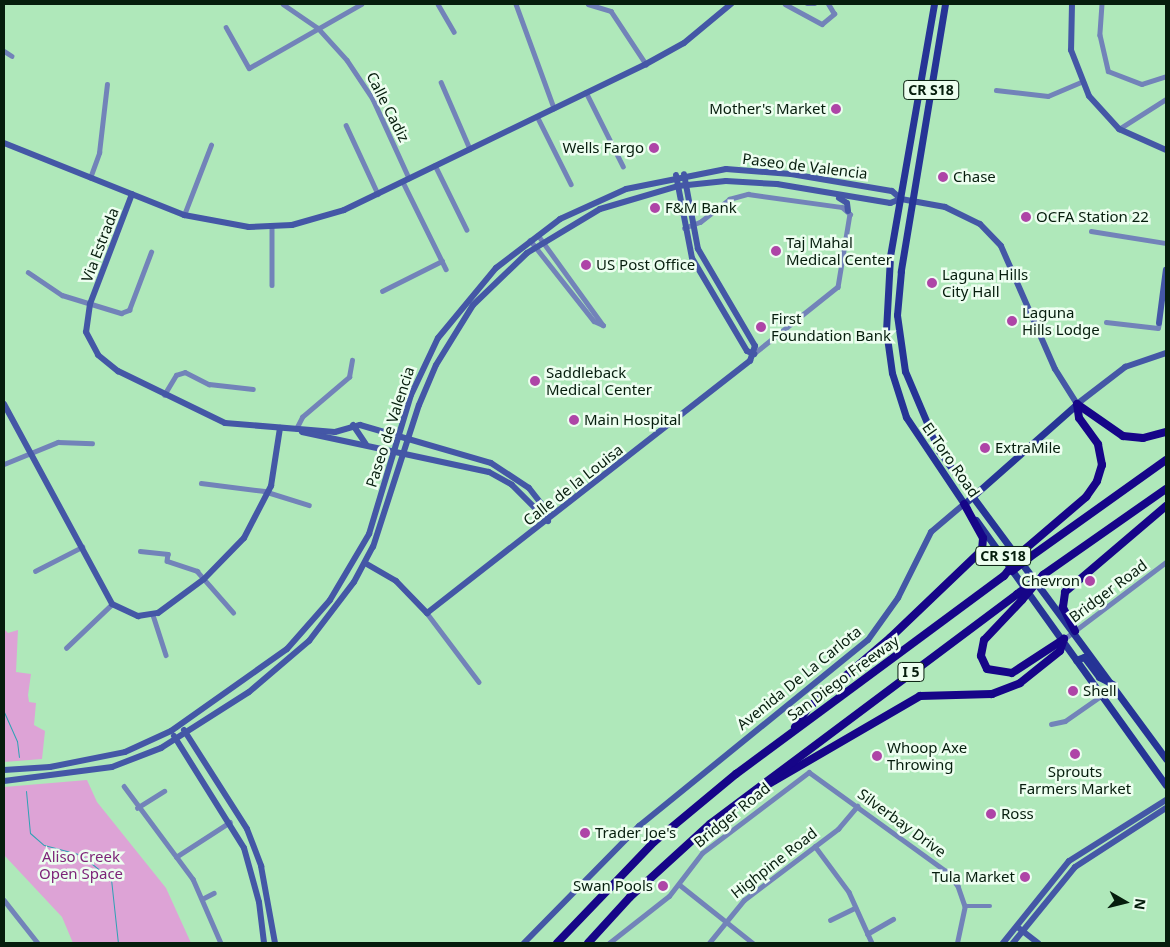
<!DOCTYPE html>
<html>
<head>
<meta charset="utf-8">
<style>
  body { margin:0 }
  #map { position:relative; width:1170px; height:947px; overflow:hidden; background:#afe8ba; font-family:"Noto Sans",sans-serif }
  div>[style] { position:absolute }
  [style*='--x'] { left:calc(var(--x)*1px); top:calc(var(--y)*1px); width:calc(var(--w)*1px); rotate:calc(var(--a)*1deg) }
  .green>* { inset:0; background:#dda3d6 }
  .stream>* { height:1px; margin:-0.5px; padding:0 0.5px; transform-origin:0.5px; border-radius:0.5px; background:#2ea2b4 }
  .street>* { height:4.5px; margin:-2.25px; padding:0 2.25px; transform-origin:2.25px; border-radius:2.25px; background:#7283b9 }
  .secondary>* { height:6px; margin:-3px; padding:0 3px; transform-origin:3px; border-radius:3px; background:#4457a6 }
  .primary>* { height:7px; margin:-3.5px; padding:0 3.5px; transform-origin:3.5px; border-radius:3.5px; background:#263496 }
  .highway>* { height:8px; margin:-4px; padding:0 4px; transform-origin:4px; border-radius:4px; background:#160588 }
  .highway-bridge>* { height:8px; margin:-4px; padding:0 4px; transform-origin:4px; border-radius:4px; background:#160588 }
  .dots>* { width:14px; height:14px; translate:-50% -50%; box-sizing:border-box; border:2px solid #edfef0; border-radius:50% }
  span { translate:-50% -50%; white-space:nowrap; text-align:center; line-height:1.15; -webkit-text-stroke:5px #edfef0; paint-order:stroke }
  .shield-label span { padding:1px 4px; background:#edfef0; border:1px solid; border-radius:4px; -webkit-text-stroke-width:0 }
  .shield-label { font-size:14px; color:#061d0d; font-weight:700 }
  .street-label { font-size:15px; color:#061d0d }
  .poi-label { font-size:15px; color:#061d0d }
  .right { translate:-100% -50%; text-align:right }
  .left { translate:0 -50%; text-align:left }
  .park-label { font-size:15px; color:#7d2478 }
  .frame { position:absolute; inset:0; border:5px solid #061d0d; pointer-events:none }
  .north { position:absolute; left:1100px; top:877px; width:50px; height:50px; -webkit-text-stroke:4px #edfef0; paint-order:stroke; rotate:98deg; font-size:14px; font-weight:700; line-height:20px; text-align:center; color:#061d0d }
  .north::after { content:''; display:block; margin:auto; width:18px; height:22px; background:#061d0d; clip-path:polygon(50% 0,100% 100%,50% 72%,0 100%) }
</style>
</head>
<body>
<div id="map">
  <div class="green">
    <i style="clip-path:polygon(4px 629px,8px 633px,18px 630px,16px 672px,31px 674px,28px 695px,29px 702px,36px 703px,34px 725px,45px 731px,42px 759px,4px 762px)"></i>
    <i style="clip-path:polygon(87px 780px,97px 802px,166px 888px,191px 943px,73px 943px,62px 917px,4px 855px,4px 787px)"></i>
  </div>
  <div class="stream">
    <i style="--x:4;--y:712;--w:32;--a:66"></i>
    <i style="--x:17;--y:741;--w:16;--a:83"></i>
    <i style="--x:26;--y:791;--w:42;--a:84.6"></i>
    <i style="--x:30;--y:833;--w:18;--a:41"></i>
    <i style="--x:44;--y:845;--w:38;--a:15"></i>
    <i style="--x:81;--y:855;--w:38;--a:39"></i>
    <i style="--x:111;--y:879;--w:64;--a:83.8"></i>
  </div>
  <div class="street">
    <i style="--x:283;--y:4;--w:42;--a:34.4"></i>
    <i style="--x:318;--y:28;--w:43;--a:47.8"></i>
    <i style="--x:347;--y:60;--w:47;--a:56.3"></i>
    <i style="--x:373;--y:99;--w:87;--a:65.5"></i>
    <i style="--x:438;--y:4;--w:32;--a:60"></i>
    <i style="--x:516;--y:4;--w:111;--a:69.9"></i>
    <i style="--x:588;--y:4;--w:24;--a:17"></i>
    <i style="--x:611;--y:11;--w:64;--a:56.6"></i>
    <i style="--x:785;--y:4;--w:42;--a:28.4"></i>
    <i style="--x:822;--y:24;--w:16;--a:-40"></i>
    <i style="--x:834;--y:14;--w:12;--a:-121"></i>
    <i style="--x:807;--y:4;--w:8;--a:0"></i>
    <i style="--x:1102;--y:4;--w:31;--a:94"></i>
    <i style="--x:1100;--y:35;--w:37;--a:77"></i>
    <i style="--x:1108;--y:71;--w:36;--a:21"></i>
    <i style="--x:1142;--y:84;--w:25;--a:-18"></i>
    <i style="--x:226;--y:27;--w:47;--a:60.7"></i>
    <i style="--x:249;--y:68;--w:129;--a:-29.7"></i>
    <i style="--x:4;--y:51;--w:9;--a:32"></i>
    <i style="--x:441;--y:82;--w:73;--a:66.6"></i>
    <i style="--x:996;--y:90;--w:52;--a:6.6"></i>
    <i style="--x:1048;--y:96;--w:36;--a:-23"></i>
    <i style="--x:586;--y:92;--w:83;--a:63.4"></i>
    <i style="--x:537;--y:116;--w:76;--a:63.4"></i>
    <i style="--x:346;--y:125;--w:76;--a:65.1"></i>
    <i style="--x:1119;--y:129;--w:56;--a:-32.6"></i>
    <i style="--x:435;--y:165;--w:72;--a:63.8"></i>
    <i style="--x:90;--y:178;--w:27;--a:-70"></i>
    <i style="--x:99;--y:153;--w:69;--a:-83.4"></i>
    <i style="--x:403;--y:182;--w:97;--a:63.7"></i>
    <i style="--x:184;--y:215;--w:75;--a:-68.9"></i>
    <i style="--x:272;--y:227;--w:58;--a:90"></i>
    <i style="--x:684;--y:228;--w:17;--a:-21"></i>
    <i style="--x:700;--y:222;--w:37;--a:-38"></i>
    <i style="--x:729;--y:199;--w:20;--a:-15"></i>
    <i style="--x:748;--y:194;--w:95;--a:7.9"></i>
    <i style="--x:842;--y:207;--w:11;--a:41"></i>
    <i style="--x:850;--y:214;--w:74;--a:99.3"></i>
    <i style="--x:838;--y:287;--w:107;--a:141.4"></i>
    <i style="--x:1091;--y:231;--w:76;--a:9.1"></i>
    <i style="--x:538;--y:235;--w:111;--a:54.2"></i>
    <i style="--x:530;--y:240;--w:103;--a:51.7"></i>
    <i style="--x:594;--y:321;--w:10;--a:24"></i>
    <i style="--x:28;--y:272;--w:41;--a:34.1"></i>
    <i style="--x:62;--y:295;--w:62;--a:17"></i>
    <i style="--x:121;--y:313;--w:9;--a:-21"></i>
    <i style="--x:129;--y:310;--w:62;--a:-69.2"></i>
    <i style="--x:382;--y:291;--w:67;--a:-26.6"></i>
    <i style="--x:1106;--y:322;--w:52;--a:6.6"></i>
    <i style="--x:1158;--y:328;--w:5;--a:-79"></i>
    <i style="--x:164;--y:395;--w:23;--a:-59"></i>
    <i style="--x:176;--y:375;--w:9;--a:-18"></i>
    <i style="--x:185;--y:372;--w:27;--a:27"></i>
    <i style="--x:209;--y:384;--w:44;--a:6.5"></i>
    <i style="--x:296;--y:429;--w:13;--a:-63"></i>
    <i style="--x:302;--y:417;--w:62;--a:-40.4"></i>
    <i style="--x:349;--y:377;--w:17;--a:-80"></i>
    <i style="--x:4;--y:464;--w:58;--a:-22.2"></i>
    <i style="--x:58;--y:442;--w:34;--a:2"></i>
    <i style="--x:201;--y:483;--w:64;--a:7.2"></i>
    <i style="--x:264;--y:491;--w:47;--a:17.3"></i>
    <i style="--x:140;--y:551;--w:28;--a:6"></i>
    <i style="--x:168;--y:554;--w:7;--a:98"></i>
    <i style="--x:167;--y:561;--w:32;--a:18"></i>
    <i style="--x:197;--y:571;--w:55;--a:48.7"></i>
    <i style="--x:35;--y:571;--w:53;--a:-27.1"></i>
    <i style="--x:427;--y:613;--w:86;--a:53"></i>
    <i style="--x:153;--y:615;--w:42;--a:72"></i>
    <i style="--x:1064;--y:639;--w:128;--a:-37"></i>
    <i style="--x:66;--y:648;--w:64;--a:-43.7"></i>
    <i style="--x:1051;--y:724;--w:14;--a:-12"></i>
    <i style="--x:1065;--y:721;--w:44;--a:-34.8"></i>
    <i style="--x:124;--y:786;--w:116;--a:53.4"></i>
    <i style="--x:193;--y:879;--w:70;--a:66.4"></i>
    <i style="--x:137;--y:808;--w:32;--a:-32"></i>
    <i style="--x:815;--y:846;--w:57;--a:53.5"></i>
    <i style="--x:849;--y:892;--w:56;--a:65.7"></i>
    <i style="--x:176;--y:857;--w:64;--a:-32.9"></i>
    <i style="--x:680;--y:885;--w:93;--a:38.5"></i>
    <i style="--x:202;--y:899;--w:13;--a:-27"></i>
    <i style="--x:4;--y:900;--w:55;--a:51.7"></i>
    <i style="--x:830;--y:920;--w:28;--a:-26"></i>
    <i style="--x:867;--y:934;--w:30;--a:-30"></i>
    <i style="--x:609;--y:943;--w:76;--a:-38.1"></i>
    <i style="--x:669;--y:896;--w:54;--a:-52.5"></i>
    <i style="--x:702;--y:853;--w:134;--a:-37.1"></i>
    <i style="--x:809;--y:772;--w:169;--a:35.9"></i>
    <i style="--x:946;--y:871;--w:19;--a:51"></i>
    <i style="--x:958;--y:886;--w:21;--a:71"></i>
    <i style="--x:709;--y:943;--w:55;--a:-50.9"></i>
    <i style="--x:744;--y:900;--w:118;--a:-37.1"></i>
    <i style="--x:838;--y:829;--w:30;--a:-50"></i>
    <i style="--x:957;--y:943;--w:38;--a:-78"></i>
    <i style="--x:965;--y:906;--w:25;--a:0"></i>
  </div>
  <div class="secondary">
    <i style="--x:1072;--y:4;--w:46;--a:91.2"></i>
    <i style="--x:1071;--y:50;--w:49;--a:68.6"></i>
    <i style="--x:1089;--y:96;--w:45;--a:47.7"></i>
    <i style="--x:1119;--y:129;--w:51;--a:24.1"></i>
    <i style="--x:4;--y:143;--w:194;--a:21.8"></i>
    <i style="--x:184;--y:215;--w:66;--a:10.5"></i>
    <i style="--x:249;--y:227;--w:43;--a:-2.7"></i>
    <i style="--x:292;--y:225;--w:54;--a:-16.1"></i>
    <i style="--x:344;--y:210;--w:335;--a:-25.8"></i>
    <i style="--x:646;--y:64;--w:43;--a:-28.9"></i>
    <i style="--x:684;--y:43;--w:61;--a:-39.7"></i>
    <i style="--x:676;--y:175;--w:85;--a:79.1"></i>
    <i style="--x:692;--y:258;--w:108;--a:59.4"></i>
    <i style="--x:747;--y:351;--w:8;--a:23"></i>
    <i style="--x:132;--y:194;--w:118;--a:110.9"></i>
    <i style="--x:90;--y:304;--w:28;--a:98"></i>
    <i style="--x:86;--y:332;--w:26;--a:62"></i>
    <i style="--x:98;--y:355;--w:26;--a:39"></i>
    <i style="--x:118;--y:371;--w:119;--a:25.9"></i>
    <i style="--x:225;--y:423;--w:110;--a:4.7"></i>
    <i style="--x:335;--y:432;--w:26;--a:-16"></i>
    <i style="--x:360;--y:425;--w:136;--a:16.2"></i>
    <i style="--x:491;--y:463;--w:45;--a:33.3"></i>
    <i style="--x:529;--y:488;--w:28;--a:52"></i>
    <i style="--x:546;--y:510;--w:11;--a:80"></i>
    <i style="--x:839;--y:198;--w:9;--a:32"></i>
    <i style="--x:847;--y:203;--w:8;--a:83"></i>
    <i style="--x:1159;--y:323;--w:54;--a:-82.6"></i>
    <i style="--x:4;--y:404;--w:227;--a:61.6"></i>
    <i style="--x:112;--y:604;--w:29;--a:25"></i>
    <i style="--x:138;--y:616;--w:20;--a:-9"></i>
    <i style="--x:158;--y:613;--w:57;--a:-36.5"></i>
    <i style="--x:204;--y:579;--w:57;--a:-45.7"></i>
    <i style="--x:244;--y:538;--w:59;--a:-62.6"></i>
    <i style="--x:271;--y:486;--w:59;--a:-81.2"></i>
    <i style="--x:353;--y:425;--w:23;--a:56"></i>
    <i style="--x:302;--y:432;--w:191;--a:12.1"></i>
    <i style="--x:489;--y:472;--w:26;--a:29"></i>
    <i style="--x:512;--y:485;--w:51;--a:45"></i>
    <i style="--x:365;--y:563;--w:36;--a:30"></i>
    <i style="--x:396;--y:581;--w:45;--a:45.9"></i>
    <i style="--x:427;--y:613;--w:410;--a:-38"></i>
    <i style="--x:750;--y:361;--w:16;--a:-72"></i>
    <i style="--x:755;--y:346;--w:113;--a:-120.4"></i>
    <i style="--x:698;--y:249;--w:76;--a:-100.6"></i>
    <i style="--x:184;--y:730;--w:117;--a:57.5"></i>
    <i style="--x:247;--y:829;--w:40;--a:69"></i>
    <i style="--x:261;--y:866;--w:78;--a:79.7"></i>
    <i style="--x:174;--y:736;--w:132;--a:58"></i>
    <i style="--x:244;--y:848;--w:56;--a:74.5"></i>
    <i style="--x:259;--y:902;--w:41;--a:83"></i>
    <i style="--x:4;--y:770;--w:46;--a:-3.7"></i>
    <i style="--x:50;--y:767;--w:76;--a:-11.3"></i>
    <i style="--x:125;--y:752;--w:51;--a:-24.5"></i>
    <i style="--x:171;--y:731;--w:142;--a:-35.3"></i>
    <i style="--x:287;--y:649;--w:65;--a:-48.7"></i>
    <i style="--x:330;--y:600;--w:77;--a:-59.4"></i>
    <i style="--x:369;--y:534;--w:145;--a:-73.2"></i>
    <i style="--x:411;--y:395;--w:63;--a:-64.7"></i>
    <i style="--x:438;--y:338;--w:91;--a:-50.4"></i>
    <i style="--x:496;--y:268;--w:81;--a:-37.4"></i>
    <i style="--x:560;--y:219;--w:72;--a:-24.4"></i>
    <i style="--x:626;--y:189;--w:102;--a:-11.3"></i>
    <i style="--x:726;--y:169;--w:65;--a:4.4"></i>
    <i style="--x:791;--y:174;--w:102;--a:9.6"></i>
    <i style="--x:892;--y:191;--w:12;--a:42"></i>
    <i style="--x:4;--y:781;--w:109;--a:-7.4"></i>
    <i style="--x:112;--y:767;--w:53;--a:-21.2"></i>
    <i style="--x:161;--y:748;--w:104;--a:-32.5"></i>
    <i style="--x:249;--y:692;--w:79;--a:-40.4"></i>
    <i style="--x:309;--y:641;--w:74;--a:-52.7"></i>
    <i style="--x:354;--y:582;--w:40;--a:-62"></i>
    <i style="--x:373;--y:547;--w:149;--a:-72.1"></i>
    <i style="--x:419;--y:405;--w:43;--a:-67"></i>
    <i style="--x:436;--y:365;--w:70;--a:-58.3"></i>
    <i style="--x:473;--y:305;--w:75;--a:-43.9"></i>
    <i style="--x:527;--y:253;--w:85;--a:-31.1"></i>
    <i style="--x:600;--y:209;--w:81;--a:-16.4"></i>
    <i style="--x:678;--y:186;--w:48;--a:-5.9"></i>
    <i style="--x:726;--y:181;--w:51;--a:3.4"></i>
    <i style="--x:777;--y:184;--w:115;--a:9.5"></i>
    <i style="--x:890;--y:203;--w:12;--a:-20"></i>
    <i style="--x:901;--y:199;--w:45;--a:10.3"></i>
    <i style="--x:945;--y:207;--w:39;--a:26"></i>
    <i style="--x:980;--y:224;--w:30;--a:46"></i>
    <i style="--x:1001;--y:246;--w:134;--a:66.3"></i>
    <i style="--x:1055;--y:369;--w:41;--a:57.8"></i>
    <i style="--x:1077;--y:404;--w:61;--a:-37.6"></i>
    <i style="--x:1125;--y:367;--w:43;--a:-18.9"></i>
    <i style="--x:1020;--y:929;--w:23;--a:38"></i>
    <i style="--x:524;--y:943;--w:164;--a:-45.5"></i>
    <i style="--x:639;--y:826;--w:295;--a:-39.1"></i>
    <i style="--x:868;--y:640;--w:52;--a:-54.5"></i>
    <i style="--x:898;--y:598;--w:74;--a:-63.4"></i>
    <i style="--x:931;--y:532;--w:43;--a:-40.3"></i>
    <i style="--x:1003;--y:943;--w:105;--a:-51.2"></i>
    <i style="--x:1069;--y:861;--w:115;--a:-32.2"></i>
    <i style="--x:1013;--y:943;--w:98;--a:-50.8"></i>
    <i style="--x:1075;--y:867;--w:108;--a:-33"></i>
  </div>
  <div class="primary">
    <i style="--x:934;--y:4;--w:257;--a:99.9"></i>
    <i style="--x:890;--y:257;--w:73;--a:93.1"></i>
    <i style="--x:886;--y:330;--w:43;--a:82.1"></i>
    <i style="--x:892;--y:373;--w:46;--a:72.3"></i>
    <i style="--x:906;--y:417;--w:110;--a:56.2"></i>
    <i style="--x:945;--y:4;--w:271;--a:99.4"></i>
    <i style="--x:901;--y:271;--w:44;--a:95.2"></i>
    <i style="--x:897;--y:315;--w:57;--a:81.9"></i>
    <i style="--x:905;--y:371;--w:87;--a:67"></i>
    <i style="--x:939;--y:451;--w:383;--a:53.6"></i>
    <i style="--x:964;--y:504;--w:151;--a:-41.5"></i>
    <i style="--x:976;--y:520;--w:326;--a:54.4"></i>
    <i style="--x:1076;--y:660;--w:9;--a:-21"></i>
    <i style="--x:1084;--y:657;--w:25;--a:53"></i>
    <i style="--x:1099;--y:677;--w:16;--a:27"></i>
  </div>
  <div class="highway">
    <i style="--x:1077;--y:404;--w:56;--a:34.8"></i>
    <i style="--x:1123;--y:436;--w:20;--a:6"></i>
    <i style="--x:1143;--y:438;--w:24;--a:-15"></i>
    <i style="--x:1024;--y:550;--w:82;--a:-40.5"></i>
    <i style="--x:1086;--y:497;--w:19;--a:-55"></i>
    <i style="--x:1097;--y:481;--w:17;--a:-73"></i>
    <i style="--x:1102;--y:465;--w:21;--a:-101"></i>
    <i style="--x:1098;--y:444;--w:32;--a:-126"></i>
    <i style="--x:1079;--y:418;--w:14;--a:-98"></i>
    <i style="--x:1030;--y:557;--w:167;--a:-35.5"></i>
    <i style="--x:1043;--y:575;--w:150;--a:-35"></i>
    <i style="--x:1022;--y:600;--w:55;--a:133.5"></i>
    <i style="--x:984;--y:640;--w:16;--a:101"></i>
    <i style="--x:981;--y:656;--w:14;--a:65"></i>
    <i style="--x:987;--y:669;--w:25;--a:9"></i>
    <i style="--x:1012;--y:673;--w:62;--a:-33.2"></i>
    <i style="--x:1075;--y:631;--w:27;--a:-117"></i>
    <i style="--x:1063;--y:607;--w:15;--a:-82"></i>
    <i style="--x:1065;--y:592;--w:133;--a:-40.4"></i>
    <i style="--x:795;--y:727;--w:23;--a:-56"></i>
    <i style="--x:808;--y:708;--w:108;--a:-40.5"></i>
    <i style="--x:890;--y:638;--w:127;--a:-43.7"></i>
    <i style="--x:982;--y:550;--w:12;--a:-85"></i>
    <i style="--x:983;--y:538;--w:39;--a:-119"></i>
    <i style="--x:755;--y:792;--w:191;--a:-30.2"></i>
    <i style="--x:920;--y:696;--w:72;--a:-1.6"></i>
    <i style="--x:992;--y:694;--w:30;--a:-21"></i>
    <i style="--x:1020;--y:683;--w:51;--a:-38.7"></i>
    <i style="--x:1060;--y:651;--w:13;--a:-72"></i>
    <i style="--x:557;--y:943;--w:140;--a:-46.2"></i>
    <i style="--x:654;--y:842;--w:107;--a:-39.7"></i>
    <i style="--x:736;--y:774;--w:333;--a:-36.5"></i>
    <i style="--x:588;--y:943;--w:62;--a:-47.6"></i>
    <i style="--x:630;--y:897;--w:108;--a:-42.4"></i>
    <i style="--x:710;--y:824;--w:384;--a:-36.8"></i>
  </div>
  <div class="highway-bridge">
    <i style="--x:1012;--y:571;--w:23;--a:-38"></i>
    <i style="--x:1004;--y:576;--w:33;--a:-52"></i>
    <i style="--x:1017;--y:594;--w:21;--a:-35"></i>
    <i style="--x:1022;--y:600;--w:33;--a:-50"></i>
  </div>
  <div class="dots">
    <i style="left:836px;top:109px;background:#ae45a7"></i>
    <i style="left:654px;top:148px;background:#ae45a7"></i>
    <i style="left:943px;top:177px;background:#ae45a7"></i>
    <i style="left:655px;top:208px;background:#ae45a7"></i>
    <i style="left:1026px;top:217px;background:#ae45a7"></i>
    <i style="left:776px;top:251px;background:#ae45a7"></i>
    <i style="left:586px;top:265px;background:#ae45a7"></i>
    <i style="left:932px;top:283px;background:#ae45a7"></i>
    <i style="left:1012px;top:321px;background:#ae45a7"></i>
    <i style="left:761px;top:327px;background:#ae45a7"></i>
    <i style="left:535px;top:381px;background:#ae45a7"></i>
    <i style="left:574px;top:420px;background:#ae45a7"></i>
    <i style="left:985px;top:448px;background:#ae45a7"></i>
    <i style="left:1090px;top:581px;background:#ae45a7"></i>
    <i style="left:1073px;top:691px;background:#ae45a7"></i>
    <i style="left:1075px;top:754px;background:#ae45a7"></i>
    <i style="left:877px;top:756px;background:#ae45a7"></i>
    <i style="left:991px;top:814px;background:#ae45a7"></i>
    <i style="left:585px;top:833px;background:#ae45a7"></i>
    <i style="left:1025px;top:877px;background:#ae45a7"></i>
    <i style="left:663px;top:886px;background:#ae45a7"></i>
  </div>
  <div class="shield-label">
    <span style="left:931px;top:90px">CR S18</span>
    <span style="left:1003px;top:556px">CR S18</span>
    <span style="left:911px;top:672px">I 5</span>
  </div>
  <div class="street-label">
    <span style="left:388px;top:107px;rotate:63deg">Calle Cadiz</span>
    <span style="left:805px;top:166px;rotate:7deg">Paseo de Valencia</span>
    <span style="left:100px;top:245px;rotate:-69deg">Via Estrada</span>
    <span style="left:390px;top:427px;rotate:-72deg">Paseo de Valencia</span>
    <span style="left:951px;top:460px;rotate:55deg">El Toro Road</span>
    <span style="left:573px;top:485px;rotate:-38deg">Calle de la Louisa</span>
    <span style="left:1108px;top:591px;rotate:-37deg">Bridger Road</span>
    <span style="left:799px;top:678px;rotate:-39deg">Avenida De La Carlota</span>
    <span style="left:843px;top:678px;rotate:-36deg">San Diego Freeway</span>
    <span style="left:732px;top:815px;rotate:-39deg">Bridger Road</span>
    <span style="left:902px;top:823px;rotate:36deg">Silverbay Drive</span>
    <span style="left:774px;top:863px;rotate:-38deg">Highpine Road</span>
  </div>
  <div class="poi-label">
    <span class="right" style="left:826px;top:109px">Mother's Market</span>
    <span class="right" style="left:644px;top:148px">Wells Fargo</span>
    <span class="left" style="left:953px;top:177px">Chase</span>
    <span class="left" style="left:665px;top:208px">F&amp;M Bank</span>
    <span class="left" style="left:1036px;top:217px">OCFA Station 22</span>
    <span class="left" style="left:786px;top:251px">Taj Mahal<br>Medical Center</span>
    <span class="left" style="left:596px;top:265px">US Post Office</span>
    <span class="left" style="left:942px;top:283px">Laguna Hills<br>City Hall</span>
    <span class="left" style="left:1022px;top:321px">Laguna<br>Hills Lodge</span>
    <span class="left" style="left:771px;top:327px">First<br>Foundation Bank</span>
    <span class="left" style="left:546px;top:381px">Saddleback<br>Medical Center</span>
    <span class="left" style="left:584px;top:420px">Main Hospital</span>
    <span class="left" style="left:995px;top:448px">ExtraMile</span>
    <span class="right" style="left:1080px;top:581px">Chevron</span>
    <span class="left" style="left:1083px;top:691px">Shell</span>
    <span class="left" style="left:887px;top:756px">Whoop Axe<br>Throwing</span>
    <span style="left:1075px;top:780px">Sprouts<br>Farmers Market</span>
    <span class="left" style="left:1001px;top:814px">Ross</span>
    <span class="left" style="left:595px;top:833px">Trader Joe's</span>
    <span class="right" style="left:1015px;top:877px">Tula Market</span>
    <span class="right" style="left:653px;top:886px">Swan Pools</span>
  </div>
  <div class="park-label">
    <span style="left:81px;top:865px">Aliso Creek<br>Open Space</span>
  </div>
  <div class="frame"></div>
  <div class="north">N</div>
</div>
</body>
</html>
